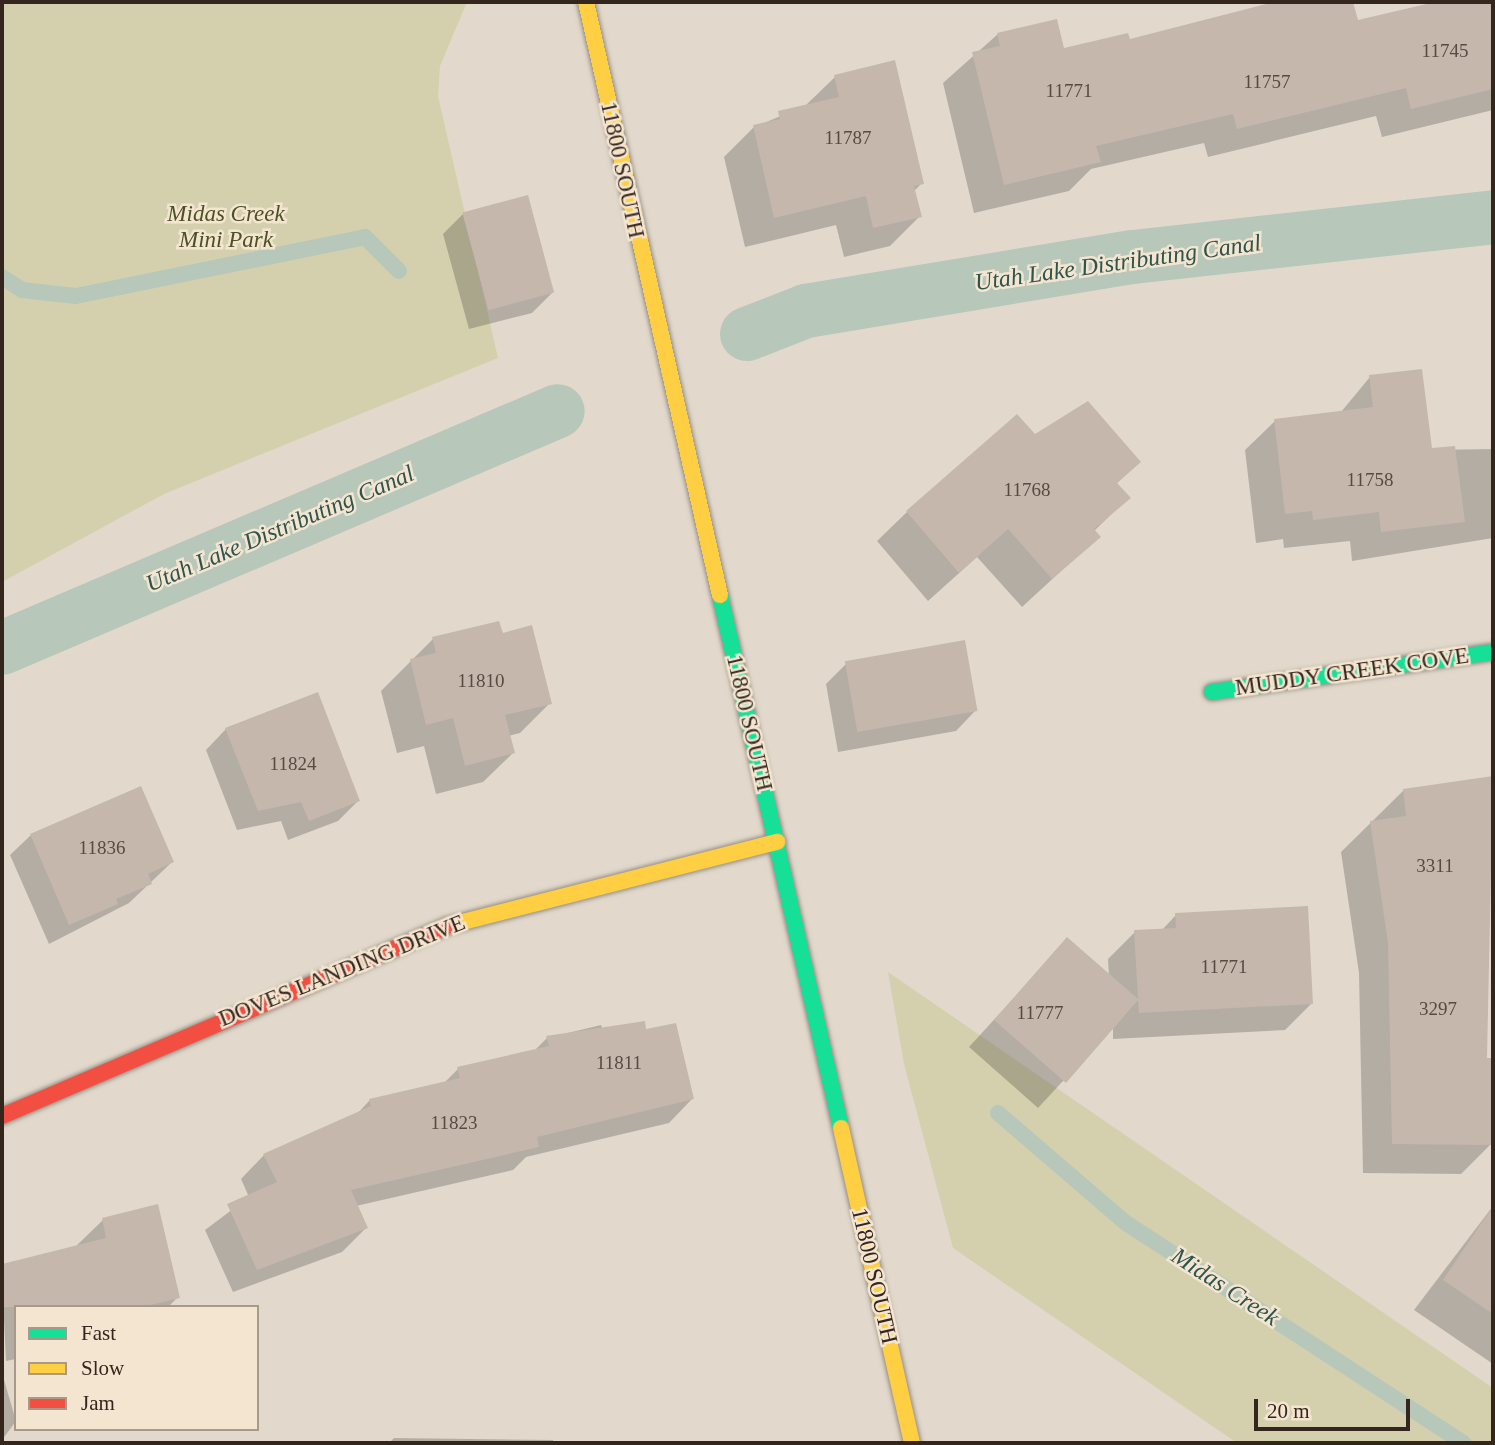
<!DOCTYPE html>
<html>
<head>
<meta charset="utf-8">
<style>
  body { margin:0 }
  #map { position:relative; width:1495px; height:1445px; overflow:hidden; background:#e2d9cc; font-family:"Times New Roman",serif }
  div>[style] { position:absolute }
  [style*='--x'] { left:calc(var(--x)*1px); top:calc(var(--y)*1px); width:calc(var(--w)*1px); rotate:calc(var(--a)*1deg) }
  .green>* { inset:0; background:#d4d0ae }
  .shadow>* { inset:0; background:#0003 }
  .stream>* { height:16px; margin:-8px; padding:0 8px; transform-origin:8px; border-radius:8px; background:#b7c7ba }
  .canal>* { height:54px; margin:-27px; padding:0 27px; transform-origin:27px; border-radius:27px; background:#b7c7ba }
  .building>* { inset:0; background:#c6b7ad; transform-origin:0 0 }
  .roads { filter:drop-shadow(0 0 2px #978e84) drop-shadow(0 0 2px #978e84) }
  .fast>* { height:16px; margin:-8px; padding:0 8px; transform-origin:8px; border-radius:8px; background:#16e098 }
  .slow>* { height:16px; margin:-8px; padding:0 8px; transform-origin:8px; border-radius:8px; background:#ffcf43 }
  .jam>* { height:16px; margin:-8px; padding:0 8px; transform-origin:8px; border-radius:8px; background:#f24e42 }
  span { translate:-50% -50%; white-space:nowrap; text-align:center; line-height:1.15; -webkit-text-stroke:5px #f4e5d1; paint-order:stroke }
  .number-label { font-size:19px; color:#594a41 }
  .number-label span { -webkit-text-stroke-width:0 }
  .street-label { font-size:23px; color:#35261d }
  .park-label { font-size:23px; color:#4b5125; font-style:italic }
  .water-label { font-size:24px; color:#2d544d; font-style:italic }
  .frame { position:absolute; inset:0; border:4px solid #35261d; pointer-events:none }
  .legend { position:absolute; left:14px; top:1305px; width:245px; height:126px; box-sizing:border-box; background:#f4e5d1; border:2px solid #a89989; margin:0; padding:9px 12px; list-style:none; font-size:21px; color:#35261d }
  .legend li { display:flex; align-items:center; gap:14px; height:35px }
  .legend b { width:35px; border:2px solid #a89989 }
  .scale { position:absolute; left:1254px; top:1399px; width:156px; height:32px; box-sizing:border-box; border:4px solid #35261d; border-top:0; padding-left:9px; font-size:21px; line-height:24px; white-space:nowrap; color:#35261d; -webkit-text-stroke:5px #f4e5d1; paint-order:stroke }
</style>
</head>
<body>
<div id="map">
  <div class="green">
    <i style="clip-path:polygon(2px 2px,467px 2px,440px 66px,438px 96px,498px 358px,164px 494px,2px 582px)"></i>
    <i style="clip-path:polygon(888px 972px,1493px 1388px,1493px 1443px,1237px 1443px,953px 1248px,904px 1064px)"></i>
  </div>
  <div class="shadow">
    <i style="clip-path:polygon(1283px 2px,1351px 2px,1357px 23px,1443px 2px,1493px 2px,1493px 110px,1382px 137px,1376px 116px,1208px 157px,1204px 143px,1091px 169px,1069px 191px,974px 213px,943px 83px,998px 34px,1062px 50px,1128px 41px)"></i>
    <i style="clip-path:polygon(835px 77px,922px 183px,913px 192px,920px 216px,890px 246px,844px 257px,836px 225px,745px 247px,724px 157px,754px 127px,805px 106px)"></i>
    <i style="clip-path:polygon(463px 214px,552px 293px,532px 313px,469px 329px,443px 234px)"></i>
    <i style="clip-path:polygon(1370px 377px,1430px 450px,1493px 449px,1493px 538px,1352px 561px,1350px 541px,1284px 548px,1283px 539px,1256px 543px,1245px 450px,1275px 421px,1341px 412px)"></i>
    <i style="clip-path:polygon(1034px 437px,1139px 462px,1116px 484px,1128px 498px,1094px 531px,1098px 537px,1022px 607px,977px 557px,928px 601px,877px 541px,907px 512px)"></i>
    <i style="clip-path:polygon(502px 635px,550px 703px,520px 733px,508px 736px,513px 753px,483px 782px,436px 794px,424px 746px,397px 753px,381px 691px,433px 639px)"></i>
    <i style="clip-path:polygon(846px 664px,976px 710px,956px 731px,838px 752px,826px 684px)"></i>
    <i style="clip-path:polygon(226px 729px,358px 801px,338px 821px,288px 840px,281px 821px,237px 830px,206px 750px)"></i>
    <i style="clip-path:polygon(1492px 778px,1485px 1060px,1493px 1060px,1491px 1144px,1461px 1174px,1363px 1173px,1359px 973px,1341px 852px,1404px 790px)"></i>
    <i style="clip-path:polygon(31px 835px,172px 862px,129px 903px,49px 944px,10px 855px)"></i>
    <i style="clip-path:polygon(1176px 915px,1311px 1004px,1285px 1030px,1113px 1039px,1113px 1027px,1038px 1108px,969px 1047px,1067px 940px,1109px 976px,1108px 959px,1135px 932px,1161px 931px)"></i>
    <i style="clip-path:polygon(601px 1025px,604px 1033px,645px 1032px,692px 1099px,669px 1123px,526px 1157px,513px 1170px,356px 1206px,366px 1228px,342px 1252px,233px 1292px,205px 1230px,249px 1197px,241px 1179px,264px 1155px,357px 1114px,370px 1100px,443px 1084px,458px 1069px,534px 1051px,547px 1038px)"></i>
    <i style="clip-path:polygon(1493px 1206px,1493px 1364px,1414px 1310px)"></i>
    <i style="clip-path:polygon(103px 1220px,178px 1297px,168px 1307px,16px 1307px,16px 1359px,6px 1361px,2px 1279px,19px 1262px,74px 1248px)"></i>
    <i style="clip-path:polygon(2px 1373px,16px 1421px,2px 1440px)"></i>
    <i style="clip-path:polygon(394px 1438px,553px 1440px,553px 1443px,389px 1443px)"></i>
  </div>
  <div class="stream">
    <i style="--x:2;--y:277;--w:24;--a:33"></i>
    <i style="--x:22;--y:290;--w:54;--a:6.3"></i>
    <i style="--x:76;--y:296;--w:295;--a:-11.5"></i>
    <i style="--x:365;--y:237;--w:48;--a:45"></i>
    <i style="--x:998;--y:1113;--w:169;--a:40.7"></i>
    <i style="--x:1126;--y:1223;--w:403;--a:33.1"></i>
  </div>
  <div class="canal">
    <i style="--x:747;--y:334;--w:63;--a:-21.3"></i>
    <i style="--x:806;--y:311;--w:331;--a:-9.4"></i>
    <i style="--x:1133;--y:257;--w:362;--a:-6.3"></i>
    <i style="--x:2;--y:648;--w:604;--a:-23.09"></i>
  </div>
  <div class="building">
    <i style="clip-path:polygon(1274px 2px,1353px 2px,1358px 20px,1435px 2px,1493px 2px,1493px 89px,1411px 109px,1406px 88px,1237px 129px,1233px 114px,1096px 146px,1101px 162px,1004px 185px,972px 52px,1000px 46px,997px 33px,1057px 19px,1064px 48px,1128px 33px,1130px 39px)"></i>
    <i style="clip-path:polygon(895px 60px,924px 184px,914px 186px,922px 217px,873px 228px,866px 196px,774px 218px,753px 125px,780px 119px,778px 111px,839px 97px,834px 75px)"></i>
    <i style="left:528px;top:195px;width:101px;height:68px;rotate:75deg"></i>
    <i style="clip-path:polygon(1422px 369px,1432px 448px,1455px 446px,1465px 522px,1381px 532px,1379px 512px,1313px 520px,1312px 511px,1285px 514px,1274px 419px,1373px 407px,1369px 375px)"></i>
    <i style="clip-path:polygon(1088px 401px,1141px 462px,1117px 483px,1131px 498px,1094px 529px,1101px 537px,1052px 579px,1008px 529px,959px 573px,906px 511px,1017px 414px,1035px 434px)"></i>
    <i style="clip-path:polygon(499px 621px,503px 633px,532px 625px,552px 704px,505px 715px,515px 753px,465px 766px,453px 718px,426px 725px,410px 659px,436px 653px,432px 637px)"></i>
    <i style="left:965px;top:640px;width:72px;height:122px;rotate:80deg"></i>
    <i style="clip-path:polygon(318px 692px,360px 801px,309px 821px,301px 802px,258px 811px,225px 728px)"></i>
    <i style="clip-path:polygon(1493px 776px,1487px 1058px,1493px 1058px,1493px 1145px,1392px 1144px,1388px 943px,1370px 821px,1406px 816px,1403px 789px)"></i>
    <i style="clip-path:polygon(141px 786px,174px 862px,148px 874px,152px 884px,116px 899px,118px 904px,69px 925px,30px 834px)"></i>
    <i style="clip-path:polygon(1308px 906px,1313px 1004px,1139px 1013px,1138px 1000px,1066px 1083px,994px 1020px,1067px 937px,1138px 999px,1134px 930px,1176px 928px,1175px 913px)"></i>
    <i style="clip-path:polygon(645px 1021px,646px 1029px,676px 1023px,694px 1099px,537px 1137px,539px 1147px,351px 1190px,368px 1228px,257px 1270px,227px 1204px,277px 1182px,263px 1154px,371px 1106px,369px 1099px,460px 1078px,457px 1067px,549px 1046px,546px 1036px)"></i>
    <i style="clip-path:polygon(158px 1204px,180px 1298px,142px 1307px,2px 1307px,2px 1264px,106px 1238px,102px 1218px)"></i>
    <i style="clip-path:polygon(1493px 1206px,1493px 1314px,1443px 1280px)"></i>
  </div>
  <div class="roads">
    <div class="fast">
      <i style="--x:720;--y:595;--w:547;--a:77.21"></i>
      <i style="--x:1212;--y:692;--w:284;--a:-8.1"></i>
    </div>
    <div class="slow">
      <i style="--x:586;--y:2;--w:608;--a:77.27"></i>
      <i style="--x:447;--y:926;--w:341;--a:-14.3"></i>
      <i style="--x:841;--y:1128;--w:323;--a:77.3"></i>
    </div>
    <div class="jam">
      <i style="--x:2;--y:1116;--w:484;--a:-23.1"></i>
    </div>
  </div>
  <div class="number-label">
    <span style="left:1445px;top:51px">11745</span>
    <span style="left:1267px;top:82px">11757</span>
    <span style="left:1069px;top:91px">11771</span>
    <span style="left:848px;top:138px">11787</span>
    <span style="left:1370px;top:480px">11758</span>
    <span style="left:1027px;top:490px">11768</span>
    <span style="left:481px;top:681px">11810</span>
    <span style="left:293px;top:764px">11824</span>
    <span style="left:102px;top:848px">11836</span>
    <span style="left:1435px;top:866px">3311</span>
    <span style="left:1224px;top:967px">11771</span>
    <span style="left:1438px;top:1009px">3297</span>
    <span style="left:1040px;top:1013px">11777</span>
    <span style="left:619px;top:1063px">11811</span>
    <span style="left:454px;top:1123px">11823</span>
  </div>
  <div class="street-label">
    <span style="left:622px;top:170px;rotate:78deg">11800 SOUTH</span>
    <span style="left:1352px;top:672px;rotate:-8deg">MUDDY CREEK COVE</span>
    <span style="left:749px;top:723px;rotate:77deg">11800 SOUTH</span>
    <span style="left:342px;top:971px;rotate:-22deg">DOVES LANDING DRIVE</span>
    <span style="left:874px;top:1276px;rotate:77deg">11800 SOUTH</span>
  </div>
  <div class="park-label">
    <span style="left:226px;top:227px">Midas Creek<br>Mini Park</span>
  </div>
  <div class="water-label">
    <span style="left:1118px;top:263px;rotate:-8deg">Utah Lake Distributing Canal</span>
    <span style="left:280px;top:529px;rotate:-23deg">Utah Lake Distributing Canal</span>
    <span style="left:1225px;top:1287px;rotate:33deg">Midas Creek</span>
  </div>
  <div class="frame"></div>
  <ul class="legend">
  <li><b style="height:9px;background:#16e098"></b>Fast</li>
  <li><b style="height:9px;background:#ffcf43"></b>Slow</li>
  <li><b style="height:9px;background:#f24e42"></b>Jam</li>
  </ul>
  <div class="scale">20 m</div>
</div>
</body>
</html>
